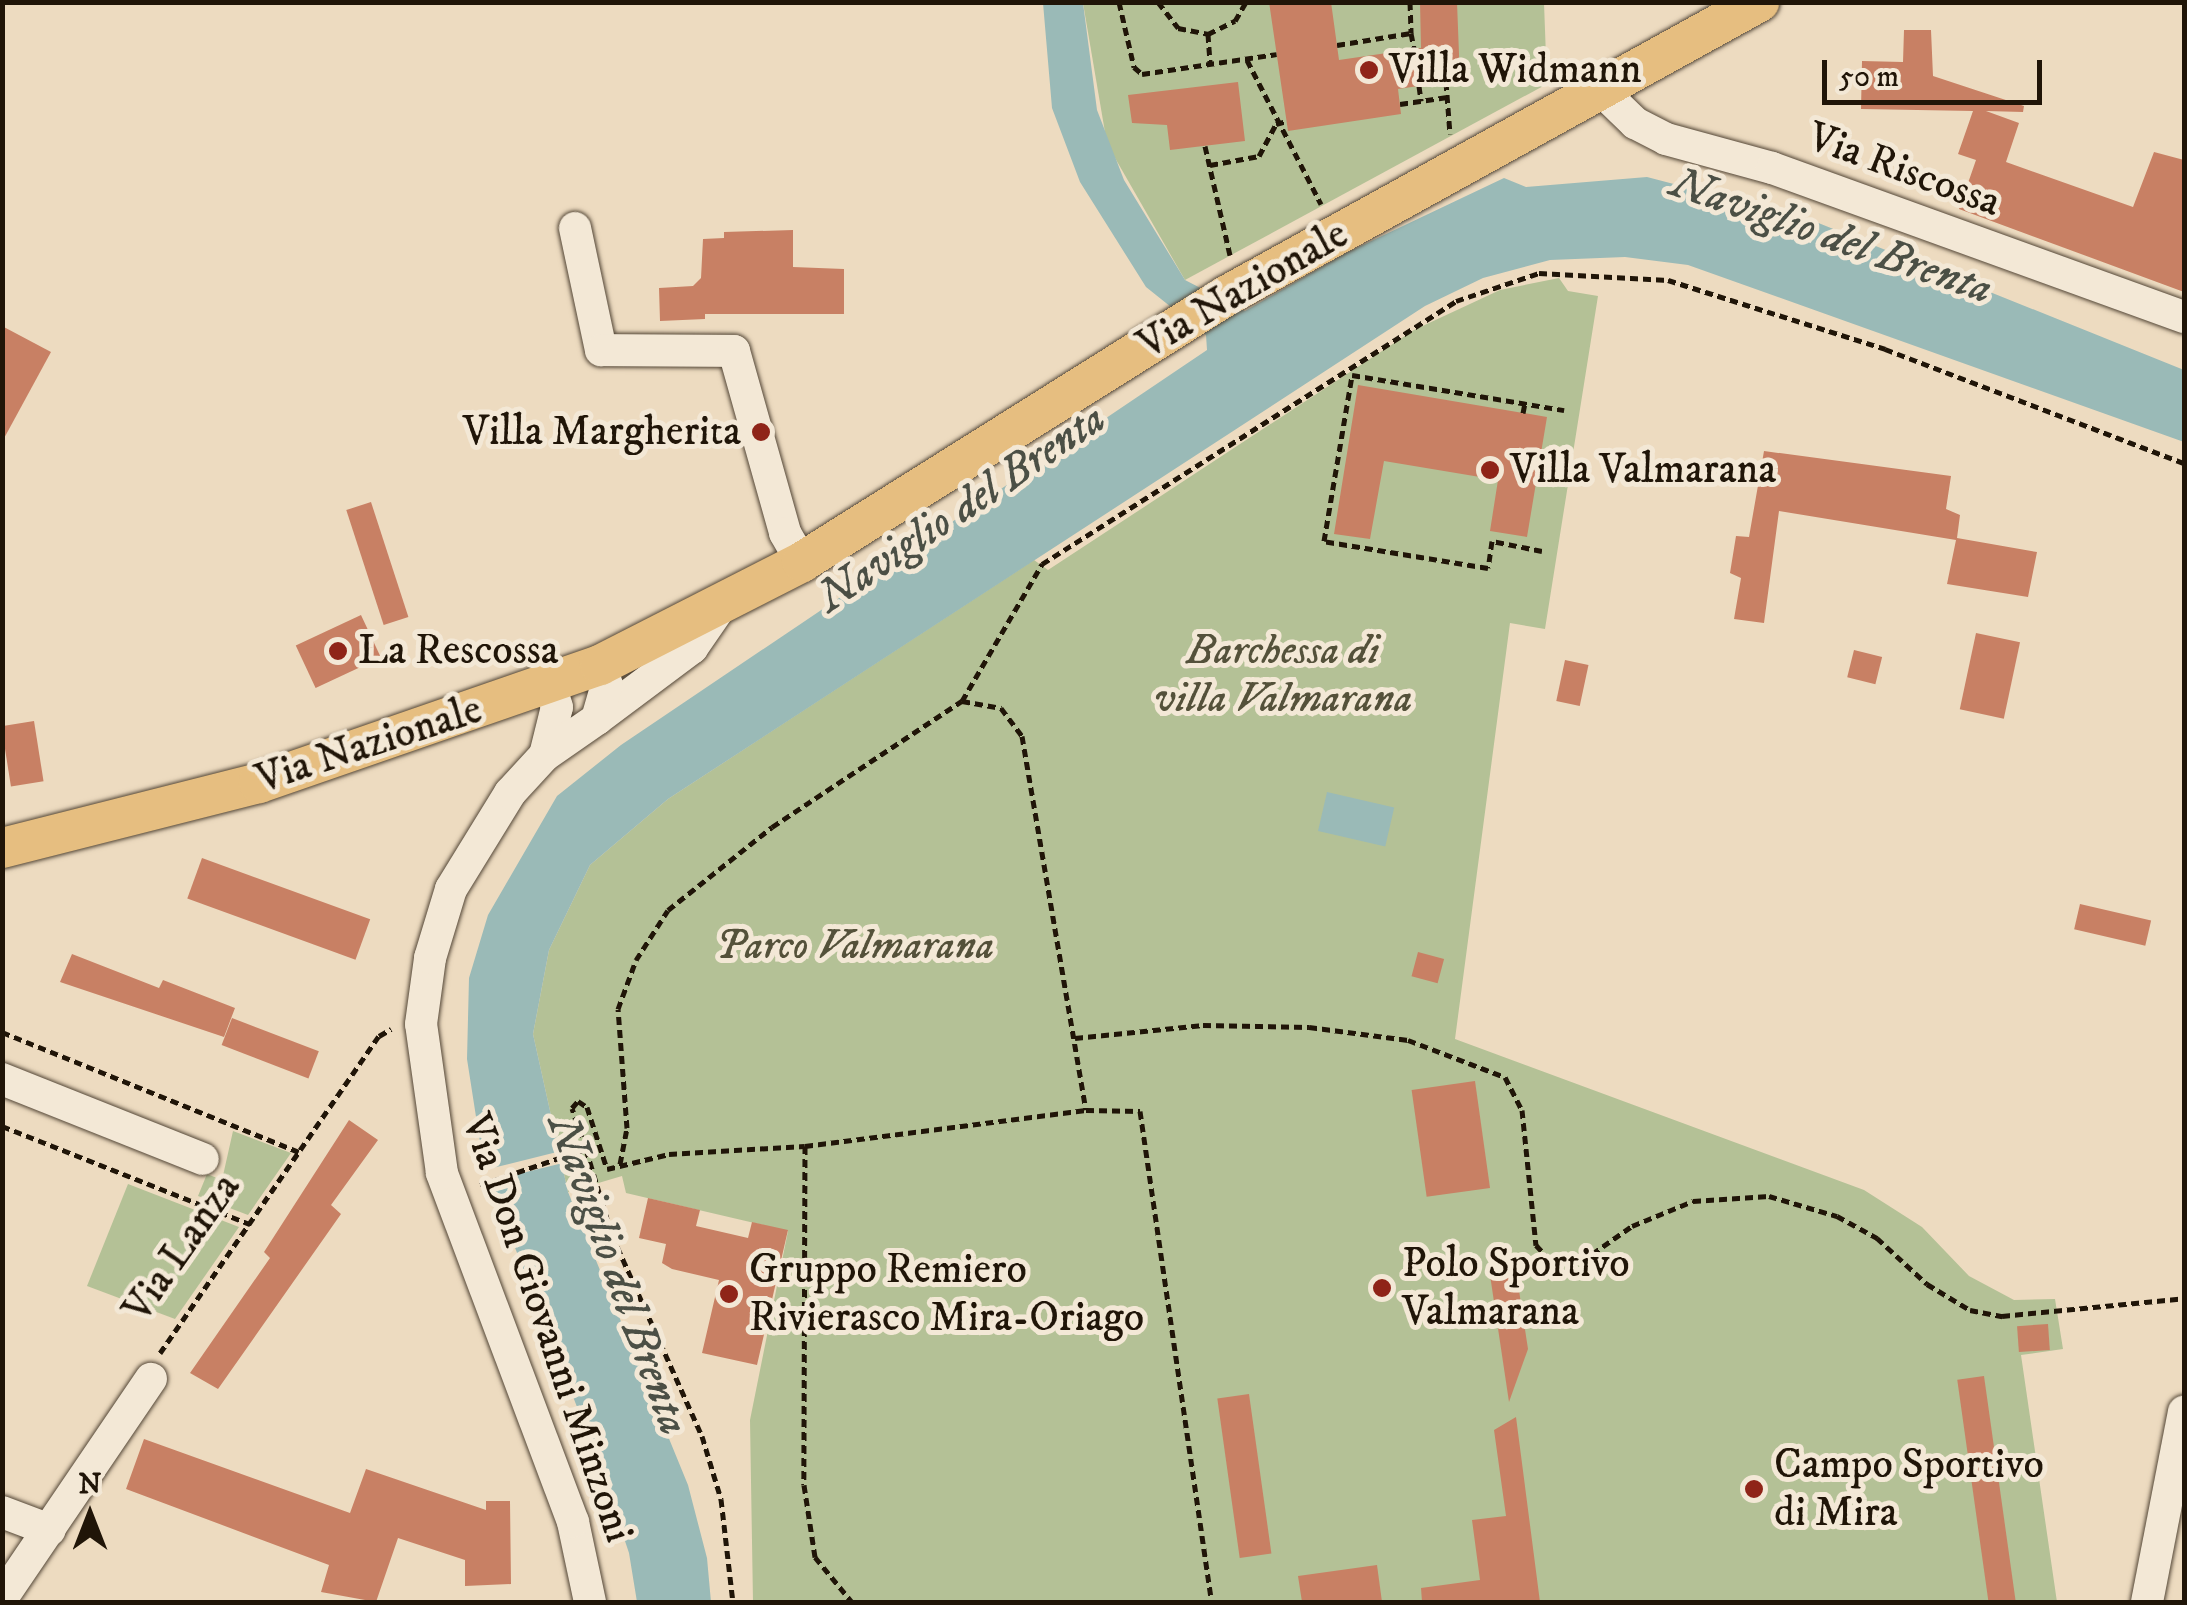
<!DOCTYPE html>
<html>
<head>
<meta charset="utf-8">
<style>
  body { margin:0 }
  #map { position:relative; width:2187px; height:1605px; overflow:hidden; background:#eddbc0; font-family:"IM FELL DW Pica",serif }
  div>[style] { position:absolute }
  [style*='--x'] { left:calc(var(--x)*1px); top:calc(var(--y)*1px); width:calc(var(--w)*1px); rotate:calc(var(--a)*1deg) }
  .green>* { inset:0; background:#b4c196 }
  .water>* { inset:0; background:#9abab7; transform-origin:0 0 }
  .pier>* { inset:0; background:#eddbc0; transform-origin:0 0 }
  .building>* { inset:0; background:#c88064; transform-origin:0 0 }
  .path>* { height:5px; margin-top:-2.5px; transform-origin:0; background:repeating-linear-gradient(90deg,#201508 0 8px,transparent 0 13px) }
  .roads { filter:drop-shadow(0 0 2px #534636) drop-shadow(0 0 2px #534636) }
  .minor>* { height:32px; margin:-16px; padding:0 16px; transform-origin:16px; border-radius:16px; background:#f3e8d6 }
  .major>* { height:40px; margin:-20px; padding:0 20px; transform-origin:20px; border-radius:20px; background:#e6be80 }
  .dots>* { width:28px; height:28px; translate:-50% -50%; box-sizing:border-box; border:5px solid #f3e8d6; border-radius:50% }
  span { translate:-50% -50%; white-space:nowrap; text-align:center; line-height:1.15; -webkit-text-stroke:10px #f3e8d6; paint-order:stroke }
  .poi-label { font-size:42px; color:#201508 }
  .left { translate:0 -50%; text-align:left }
  .right { translate:-100% -50%; text-align:right }
  .street-label { font-size:42px; color:#201508 }
  .park-label { font-size:42px; color:#54513a; font-style:italic }
  .water-label { font-size:45px; color:#4b4f45; font-style:italic }
  .frame { position:absolute; inset:0; border:5px solid #201508; pointer-events:none }
  .north { position:absolute; left:40px; top:1465px; width:100px; height:100px; -webkit-text-stroke:8px #f3e8d6; paint-order:stroke; rotate:0deg; font-size:28px; font-weight:700; line-height:40px; text-align:center; color:#201508 }
  .north::after { content:''; display:block; margin:auto; width:35px; height:45px; background:#201508; clip-path:polygon(50% 0,100% 100%,50% 72%,0 100%) }
  .scale { position:absolute; left:1822px; top:60px; width:220px; height:45px; box-sizing:border-box; border:5px solid #201508; border-top:0; padding-left:12px; font-size:30px; line-height:35px; white-space:nowrap; color:#201508; -webkit-text-stroke:8px #f3e8d6; paint-order:stroke }
</style>
</head>
<body>
<div id="map">
  <div class="green">
    <i style="clip-path:polygon(1083px 3px,1544px 3px,1547px 84px,1185px 280px,1107px 144px)"></i>
    <i style="clip-path:polygon(1559px 278px,1568px 291px,1598px 296px,1545px 629px,1510px 623px,1455px 1039px,1864px 1190px,1922px 1227px,1969px 1276px,2014px 1300px,2055px 1299px,2063px 1349px,2021px 1355px,2057px 1602px,753px 1602px,750px 1420px,788px 1231px,626px 1193px,622px 1176px,568px 1192px,533px 1034px,549px 950px,590px 865px,668px 799px,1034px 560px,1048px 570px,1414px 330px,1500px 290px)"></i>
    <i style="clip-path:polygon(233px 1131px,291px 1153px,248px 1215px,198px 1196px,207px 1174px,222px 1180px)"></i>
    <i style="clip-path:polygon(128px 1184px,239px 1227px,175px 1319px,87px 1286px)"></i>
  </div>
  <div class="water">
    <i style="clip-path:polygon(1043px 3px,1083px 3px,1097px 110px,1124px 180px,1185px 280px,1245px 311px,1346px 253px,1504px 178px,1526px 187px,1647px 177px,1811px 220px,2184px 370px,2184px 442px,1688px 265px,1625px 257px,1550px 260px,1483px 278px,1425px 306px,668px 799px,590px 865px,549px 950px,533px 1034px,568px 1192px,688px 1485px,707px 1558px,711px 1602px,637px 1602px,629px 1553px,600px 1466px,484px 1168px,467px 1059px,469px 978px,488px 915px,557px 796px,621px 745px,1207px 350px,1206px 335px,1146px 287px,1080px 182px,1052px 108px)"></i>
    <i style="left:1327px;top:792px;width:69px;height:40px;rotate:13deg"></i>
  </div>
  <div class="pier">
    <i style="left:561px;top:1151px;width:12px;height:82px;rotate:76deg"></i>
  </div>
  <div class="building">
    <i style="clip-path:polygon(1269px 2px,1331px 2px,1339px 60px,1421px 48px,1420px 2px,1457px 2px,1460px 80px,1398px 89px,1401px 114px,1288px 131px)"></i>
    <i style="clip-path:polygon(1904px 30px,1931px 30px,1933px 76px,2024px 106px,2023px 112px,1986px 111px,2019px 123px,2006px 162px,2133px 207px,2154px 152px,2184px 160px,2184px 292px,1959px 209px,1976px 160px,1958px 154px,1973px 111px,1861px 109px,1862px 61px,1903px 62px)"></i>
    <i style="clip-path:polygon(1238px 82px,1245px 141px,1170px 150px,1167px 125px,1132px 123px,1128px 95px)"></i>
    <i style="clip-path:polygon(793px 230px,793px 267px,844px 269px,844px 314px,705px 314px,705px 319px,660px 321px,659px 288px,693px 286px,701px 278px,703px 239px,724px 238px,724px 232px)"></i>
    <i style="clip-path:polygon(2px 326px,51px 352px,2px 442px)"></i>
    <i style="clip-path:polygon(1358px 385px,1547px 417px,1527px 537px,1490px 531px,1498px 480px,1384px 461px,1370px 539px,1334px 534px)"></i>
    <i style="clip-path:polygon(1764px 451px,1951px 476px,1946px 509px,1960px 515px,1957px 538px,2037px 552px,2028px 597px,1947px 584px,1956px 540px,1779px 511px,1764px 623px,1734px 619px,1741px 578px,1730px 573px,1736px 536px,1749px 537px)"></i>
    <i style="left:371px;top:502px;width:121px;height:26px;rotate:72deg"></i>
    <i style="left:361px;top:615px;width:47px;height:72px;rotate:65deg"></i>
    <i style="left:1976px;top:633px;width:45px;height:78px;rotate:12deg"></i>
    <i style="left:1854px;top:650px;width:29px;height:28px;rotate:14deg"></i>
    <i style="left:1565px;top:660px;width:24px;height:42px;rotate:12deg"></i>
    <i style="left:34px;top:721px;width:61px;height:33px;rotate:81deg"></i>
    <i style="left:202px;top:858px;width:179px;height:43px;rotate:20deg"></i>
    <i style="left:2080px;top:904px;width:73px;height:26px;rotate:13deg"></i>
    <i style="left:1418px;top:952px;width:27px;height:25px;rotate:15deg"></i>
    <i style="clip-path:polygon(72px 954px,159px 988px,163px 980px,235px 1008px,224px 1037px,60px 982px)"></i>
    <i style="left:232px;top:1018px;width:93px;height:29px;rotate:21deg"></i>
    <i style="left:1475px;top:1081px;width:108px;height:64px;rotate:82deg"></i>
    <i style="clip-path:polygon(349px 1120px,378px 1140px,331px 1205px,341px 1214px,218px 1389px,190px 1373px,270px 1258px,264px 1252px)"></i>
    <i style="clip-path:polygon(648px 1198px,700px 1210px,696px 1226px,748px 1238px,752px 1222px,788px 1230px,757px 1365px,702px 1353px,719px 1280px,672px 1269px,662px 1263px,666px 1244px,639px 1238px)"></i>
    <i style="clip-path:polygon(1516px 1271px,1528px 1349px,1509px 1402px,1490px 1275px)"></i>
    <i style="left:2048px;top:1324px;width:26px;height:31px;rotate:86deg"></i>
    <i style="left:1984px;top:1376px;width:228px;height:27px;rotate:82deg"></i>
    <i style="left:1249px;top:1394px;width:161px;height:32px;rotate:82deg"></i>
    <i style="clip-path:polygon(1516px 1417px,1540px 1602px,1422px 1602px,1421px 1588px,1480px 1580px,1472px 1520px,1506px 1516px,1494px 1430px)"></i>
    <i style="clip-path:polygon(144px 1439px,350px 1513px,366px 1469px,486px 1510px,486px 1501px,510px 1501px,511px 1584px,465px 1586px,465px 1560px,398px 1538px,376px 1602px,321px 1592px,329px 1565px,126px 1489px)"></i>
    <i style="clip-path:polygon(1377px 1565px,1382px 1602px,1302px 1602px,1298px 1576px)"></i>
  </div>
  <div class="path">
    <i style="--x:1119;--y:2;--w:67;--a:77"></i>
    <i style="--x:1134;--y:67;--w:11;--a:41"></i>
    <i style="--x:1142;--y:74;--w:136;--a:-8.4"></i>
    <i style="--x:1158;--y:2;--w:33;--a:52"></i>
    <i style="--x:1178;--y:28;--w:31;--a:11"></i>
    <i style="--x:1208;--y:34;--w:30;--a:-26"></i>
    <i style="--x:1235;--y:21;--w:22;--a:-60"></i>
    <i style="--x:1410;--y:2;--w:31;--a:88"></i>
    <i style="--x:1208;--y:34;--w:31;--a:86"></i>
    <i style="--x:1337;--y:45;--w:75;--a:-9.2"></i>
    <i style="--x:1411;--y:33;--w:16;--a:79"></i>
    <i style="--x:1247;--y:60;--w:162;--a:62.8"></i>
    <i style="--x:1446;--y:82;--w:52;--a:85.6"></i>
    <i style="--x:1419;--y:86;--w:15;--a:82"></i>
    <i style="--x:1400;--y:104;--w:48;--a:-8.5"></i>
    <i style="--x:1205;--y:146;--w:112;--a:77.1"></i>
    <i style="--x:1210;--y:165;--w:50;--a:-10.4"></i>
    <i style="--x:1259;--y:156;--w:36;--a:-62"></i>
    <i style="--x:1276;--y:124;--w:11;--a:-15"></i>
    <i style="--x:1523;--y:413;--w:10;--a:-79"></i>
    <i style="--x:1542;--y:551;--w:51;--a:-168.7"></i>
    <i style="--x:1492;--y:541;--w:27;--a:98"></i>
    <i style="--x:1488;--y:568;--w:166;--a:-170.7"></i>
    <i style="--x:1324;--y:541;--w:168;--a:-80.4"></i>
    <i style="--x:1352;--y:375;--w:215;--a:9.4"></i>
    <i style="--x:962;--y:701;--w:40;--a:10"></i>
    <i style="--x:1001;--y:708;--w:35;--a:53"></i>
    <i style="--x:1022;--y:736;--w:379;--a:80.3"></i>
    <i style="--x:2;--y:1032;--w:320;--a:22"></i>
    <i style="--x:1075;--y:1038;--w:129;--a:-5.8"></i>
    <i style="--x:1203;--y:1025;--w:106;--a:1.1"></i>
    <i style="--x:1309;--y:1027;--w:100;--a:7.5"></i>
    <i style="--x:1408;--y:1040;--w:104;--a:20.9"></i>
    <i style="--x:1505;--y:1077;--w:37;--a:63"></i>
    <i style="--x:1522;--y:1110;--w:136;--a:84.1"></i>
    <i style="--x:1536;--y:1245;--w:19;--a:47"></i>
    <i style="--x:1549;--y:1259;--w:43;--a:-6.6"></i>
    <i style="--x:1592;--y:1254;--w:49;--a:-35"></i>
    <i style="--x:1632;--y:1226;--w:66;--a:-22.3"></i>
    <i style="--x:1693;--y:1201;--w:76;--a:-3.8"></i>
    <i style="--x:1769;--y:1196;--w:71;--a:16.4"></i>
    <i style="--x:1837;--y:1216;--w:46;--a:28.8"></i>
    <i style="--x:1877;--y:1238;--w:68;--a:42.6"></i>
    <i style="--x:1927;--y:1284;--w:50;--a:31.2"></i>
    <i style="--x:1970;--y:1310;--w:33;--a:11"></i>
    <i style="--x:2002;--y:1316;--w:183;--a:-5.6"></i>
    <i style="--x:2;--y:1126;--w:267;--a:21.6"></i>
    <i style="--x:805;--y:1146;--w:339;--a:90.2"></i>
    <i style="--x:804;--y:1485;--w:73;--a:81.3"></i>
    <i style="--x:815;--y:1557;--w:58;--a:50.6"></i>
    <i style="--x:586;--y:1149;--w:90;--a:73.2"></i>
    <i style="--x:612;--y:1235;--w:220;--a:65.9"></i>
    <i style="--x:702;--y:1436;--w:66;--a:73.2"></i>
    <i style="--x:721;--y:1499;--w:104;--a:83.4"></i>
    <i style="--x:620;--y:1164;--w:37;--a:-79"></i>
    <i style="--x:627;--y:1128;--w:119;--a:-94.3"></i>
    <i style="--x:618;--y:1009;--w:52;--a:-69.8"></i>
    <i style="--x:636;--y:960;--w:59;--a:-57.4"></i>
    <i style="--x:668;--y:910;--w:133;--a:-38.6"></i>
    <i style="--x:772;--y:827;--w:228;--a:-33.6"></i>
    <i style="--x:962;--y:701;--w:159;--a:-59.7"></i>
    <i style="--x:1042;--y:564;--w:490;--a:-32.4"></i>
    <i style="--x:1456;--y:301;--w:88;--a:-18.6"></i>
    <i style="--x:1539;--y:273;--w:129;--a:3.1"></i>
    <i style="--x:1668;--y:280;--w:228;--a:17.6"></i>
    <i style="--x:1885;--y:349;--w:320;--a:20.9"></i>
    <i style="--x:480;--y:1185;--w:112;--a:-18.8"></i>
    <i style="--x:586;--y:1149;--w:43;--a:-108.9"></i>
    <i style="--x:572;--y:1108;--w:9;--a:-49"></i>
    <i style="--x:578;--y:1101;--w:11;--a:34"></i>
    <i style="--x:587;--y:1107;--w:65;--a:72.1"></i>
    <i style="--x:607;--y:1169;--w:64;--a:-13.6"></i>
    <i style="--x:669;--y:1154;--w:136;--a:-3.4"></i>
    <i style="--x:805;--y:1146;--w:283;--a:-7.3"></i>
    <i style="--x:1086;--y:1110;--w:54;--a:1.1"></i>
    <i style="--x:1140;--y:1111;--w:496;--a:81.7"></i>
    <i style="--x:160;--y:1353;--w:385;--a:-55.4"></i>
    <i style="--x:379;--y:1036;--w:14;--a:-30"></i>
  </div>
  <div class="roads">
    <div class="minor">
      <i style="--x:1603;--y:92;--w:45;--a:44.1"></i>
      <i style="--x:1635;--y:123;--w:35;--a:27"></i>
      <i style="--x:1666;--y:139;--w:110;--a:15.3"></i>
      <i style="--x:1772;--y:168;--w:438;--a:19.9"></i>
      <i style="--x:575;--y:228;--w:125;--a:78"></i>
      <i style="--x:601;--y:350;--w:133;--a:0.4"></i>
      <i style="--x:734;--y:351;--w:189;--a:74.3"></i>
      <i style="--x:785;--y:533;--w:34;--a:60"></i>
      <i style="--x:597;--y:719;--w:119;--a:-36.8"></i>
      <i style="--x:692;--y:648;--w:51;--a:-55.4"></i>
      <i style="--x:545;--y:755;--w:49;--a:-76"></i>
      <i style="--x:557;--y:707;--w:23;--a:-108"></i>
      <i style="--x:2;--y:1079;--w:216;--a:21.7"></i>
      <i style="--x:2;--y:1512;--w:51;--a:20.6"></i>
      <i style="--x:2;--y:1598;--w:265;--a:-55.8"></i>
      <i style="--x:590;--y:1602;--w:82;--a:-102"></i>
      <i style="--x:573;--y:1522;--w:373;--a:-110.6"></i>
      <i style="--x:442;--y:1173;--w:150;--a:-98"></i>
      <i style="--x:421;--y:1024;--w:67;--a:-82.2"></i>
      <i style="--x:430;--y:958;--w:72;--a:-73.1"></i>
      <i style="--x:451;--y:889;--w:113;--a:-58.4"></i>
      <i style="--x:510;--y:793;--w:52;--a:-47.4"></i>
      <i style="--x:545;--y:755;--w:63;--a:-34.7"></i>
      <i style="--x:597;--y:719;--w:35;--a:-74"></i>
      <i style="--x:607;--y:685;--w:21;--a:-109"></i>
      <i style="--x:2147;--y:1602;--w:194;--a:-79"></i>
    </div>
    <div class="major">
      <i style="--x:2;--y:848;--w:265;--a:-14.2"></i>
      <i style="--x:259;--y:783;--w:361;--a:-19.1"></i>
      <i style="--x:600;--y:665;--w:227;--a:-27"></i>
      <i style="--x:802;--y:562;--w:501;--a:-32.1"></i>
      <i style="--x:1226;--y:296;--w:609;--a:-28.88"></i>
    </div>
  </div>
  <div class="dots">
    <i style="left:1369px;top:70px;background:#8f2418"></i>
    <i style="left:761px;top:432px;background:#8f2418"></i>
    <i style="left:1490px;top:470px;background:#8f2418"></i>
    <i style="left:338px;top:651px;background:#8f2418"></i>
    <i style="left:1382px;top:1288px;background:#8f2418"></i>
    <i style="left:729px;top:1294px;background:#8f2418"></i>
    <i style="left:1754px;top:1489px;background:#8f2418"></i>
  </div>
  <div class="poi-label">
    <span class="left" style="left:1389px;top:70px">Villa Widmann</span>
    <span class="right" style="left:741px;top:432px">Villa Margherita</span>
    <span class="left" style="left:1510px;top:470px">Villa Valmarana</span>
    <span class="left" style="left:358px;top:651px">La Rescossa</span>
    <span class="left" style="left:1402px;top:1288px">Polo Sportivo<br>Valmarana</span>
    <span class="left" style="left:749px;top:1294px">Gruppo Remiero<br>Rivierasco Mira-Oriago</span>
    <span class="left" style="left:1774px;top:1489px">Campo Sportivo<br>di Mira</span>
  </div>
  <div class="street-label">
    <span style="left:1904px;top:170px;rotate:20deg">Via Riscossa</span>
    <span style="left:1243px;top:290px;rotate:-30deg">Via Nazionale</span>
    <span style="left:369px;top:745px;rotate:-18deg">Via Nazionale</span>
    <span style="left:182px;top:1248px;rotate:-55deg">Via Lanza</span>
    <span style="left:547px;top:1328px;rotate:71deg">Via Don Giovanni Minzoni</span>
  </div>
  <div class="park-label">
    <span style="left:1283px;top:675px">Barchessa di<br>villa Valmarana</span>
    <span style="left:855px;top:946px">Parco Valmarana</span>
  </div>
  <div class="water-label">
    <span style="left:1831px;top:237px;rotate:19deg">Naviglio del Brenta</span>
    <span style="left:962px;top:509px;rotate:-34deg">Naviglio del Brenta</span>
    <span style="left:617px;top:1275px;rotate:70deg">Naviglio del Brenta</span>
  </div>
  <div class="frame"></div>
  <div class="north">N</div>
  <div class="scale">50 m</div>
</div>
</body>
</html>
